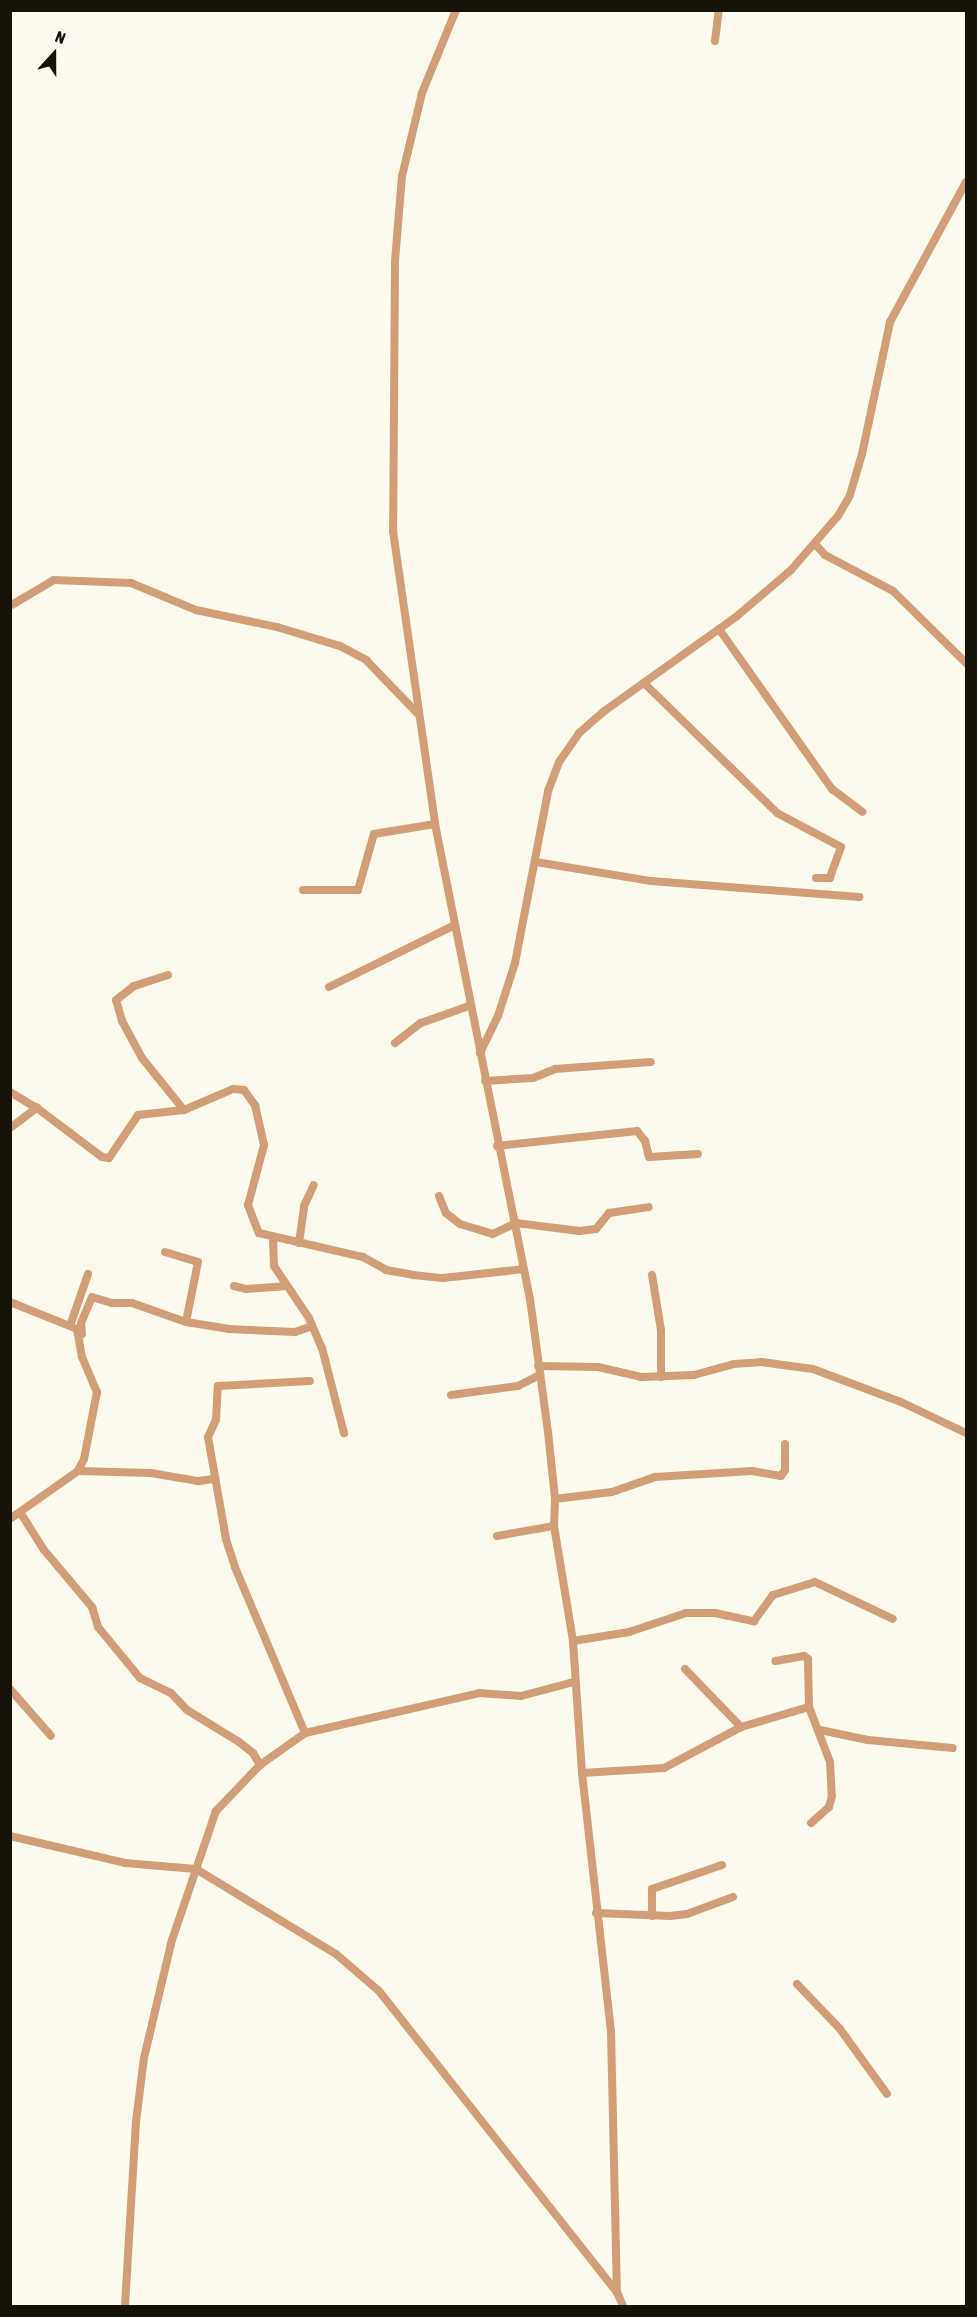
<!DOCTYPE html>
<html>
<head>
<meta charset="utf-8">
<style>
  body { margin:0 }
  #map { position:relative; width:977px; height:2317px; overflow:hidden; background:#fefaed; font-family:"Asap Condensed",sans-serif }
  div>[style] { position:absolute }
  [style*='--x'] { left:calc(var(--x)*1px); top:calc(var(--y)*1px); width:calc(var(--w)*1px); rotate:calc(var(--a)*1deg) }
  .street>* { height:8px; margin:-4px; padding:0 4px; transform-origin:4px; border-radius:4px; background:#d19e78 }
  span { translate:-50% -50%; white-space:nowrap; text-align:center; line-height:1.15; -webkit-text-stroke:4.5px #fff; paint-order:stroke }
  .frame { position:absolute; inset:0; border:12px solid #161207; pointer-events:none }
  .north { position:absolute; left:24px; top:24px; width:60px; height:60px; -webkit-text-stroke:4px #fff; paint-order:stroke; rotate:21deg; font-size:16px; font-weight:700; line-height:24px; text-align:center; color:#161207 }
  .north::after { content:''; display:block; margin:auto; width:21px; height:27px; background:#161207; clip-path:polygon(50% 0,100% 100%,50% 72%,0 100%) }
</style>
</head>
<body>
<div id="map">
  <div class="street">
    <i style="--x:456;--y:10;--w:90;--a:112.3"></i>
    <i style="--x:422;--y:93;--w:85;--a:103.5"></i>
    <i style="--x:402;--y:176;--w:86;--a:94.7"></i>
    <i style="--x:395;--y:262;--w:269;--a:90.4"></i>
    <i style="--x:393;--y:531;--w:296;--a:81.8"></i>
    <i style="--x:435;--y:824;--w:484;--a:78.7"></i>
    <i style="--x:530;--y:1299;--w:134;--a:82.3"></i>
    <i style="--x:548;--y:1432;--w:67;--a:84"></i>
    <i style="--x:555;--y:1499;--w:27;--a:92"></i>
    <i style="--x:554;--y:1526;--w:117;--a:80.6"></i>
    <i style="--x:573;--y:1641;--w:132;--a:86.1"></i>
    <i style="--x:582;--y:1773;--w:260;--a:83.6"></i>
    <i style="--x:611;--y:2031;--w:261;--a:88.7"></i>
    <i style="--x:617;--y:2292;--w:15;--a:67"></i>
    <i style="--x:715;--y:41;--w:31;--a:-83"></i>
    <i style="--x:816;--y:545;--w:13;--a:48"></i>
    <i style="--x:825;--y:555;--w:77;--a:27.9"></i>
    <i style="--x:893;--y:591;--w:103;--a:44.6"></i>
    <i style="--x:10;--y:606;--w:51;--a:-30.6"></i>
    <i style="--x:54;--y:580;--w:77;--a:2.2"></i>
    <i style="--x:131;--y:583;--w:70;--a:22.6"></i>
    <i style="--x:196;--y:610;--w:83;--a:11.9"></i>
    <i style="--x:277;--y:627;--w:66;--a:16.8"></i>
    <i style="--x:340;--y:646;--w:30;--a:28"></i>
    <i style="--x:366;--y:660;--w:74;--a:46.1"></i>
    <i style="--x:719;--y:629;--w:196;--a:54.8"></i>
    <i style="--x:832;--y:789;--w:38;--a:37"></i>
    <i style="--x:644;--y:683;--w:186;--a:44.3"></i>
    <i style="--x:777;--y:813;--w:72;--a:28"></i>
    <i style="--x:841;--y:847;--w:33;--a:110"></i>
    <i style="--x:830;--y:878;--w:14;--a:180"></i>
    <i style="--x:536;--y:862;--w:117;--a:9.4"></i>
    <i style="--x:651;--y:881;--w:209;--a:4.4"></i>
    <i style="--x:303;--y:890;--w:55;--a:0"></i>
    <i style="--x:358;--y:890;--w:58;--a:-74.1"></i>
    <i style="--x:374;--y:834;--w:62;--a:-9.3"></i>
    <i style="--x:168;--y:975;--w:36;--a:162"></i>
    <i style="--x:134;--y:986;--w:23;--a:142"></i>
    <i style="--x:116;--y:1000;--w:22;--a:74"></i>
    <i style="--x:122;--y:1021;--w:42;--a:61.6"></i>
    <i style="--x:142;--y:1058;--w:67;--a:51.1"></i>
    <i style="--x:329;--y:987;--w:140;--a:-26.2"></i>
    <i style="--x:395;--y:1043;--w:33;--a:-38"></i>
    <i style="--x:421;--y:1023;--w:51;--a:-19.5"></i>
    <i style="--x:480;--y:1053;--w:41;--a:-64.1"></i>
    <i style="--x:498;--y:1016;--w:56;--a:-72.2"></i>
    <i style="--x:515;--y:963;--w:175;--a:-79.1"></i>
    <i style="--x:548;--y:791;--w:31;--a:-69"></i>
    <i style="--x:559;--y:762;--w:35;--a:-55"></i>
    <i style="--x:579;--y:733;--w:32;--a:-41"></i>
    <i style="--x:603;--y:712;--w:165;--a:-35.6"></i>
    <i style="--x:737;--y:616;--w:71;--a:-40.4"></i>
    <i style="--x:791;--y:570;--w:72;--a:-49"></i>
    <i style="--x:838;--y:516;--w:24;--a:-60"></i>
    <i style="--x:850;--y:495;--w:43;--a:-73.7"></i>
    <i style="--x:862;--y:454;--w:135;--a:-78"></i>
    <i style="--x:890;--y:322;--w:159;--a:-61.5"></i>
    <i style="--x:485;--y:1081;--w:48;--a:-3.6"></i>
    <i style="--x:533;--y:1078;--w:24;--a:-22"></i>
    <i style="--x:555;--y:1069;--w:96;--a:-4.2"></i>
    <i style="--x:10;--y:1092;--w:31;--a:31"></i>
    <i style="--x:10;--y:1128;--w:34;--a:-37"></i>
    <i style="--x:37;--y:1108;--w:81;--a:37"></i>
    <i style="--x:102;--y:1157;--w:7;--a:8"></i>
    <i style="--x:109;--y:1158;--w:52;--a:-56"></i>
    <i style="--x:138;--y:1115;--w:46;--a:-6.2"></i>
    <i style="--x:184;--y:1110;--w:53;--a:-23.2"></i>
    <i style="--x:233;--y:1089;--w:11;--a:5"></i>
    <i style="--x:244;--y:1090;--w:19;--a:54"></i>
    <i style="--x:255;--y:1105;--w:41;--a:77.3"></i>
    <i style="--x:264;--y:1145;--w:62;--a:104.9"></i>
    <i style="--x:248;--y:1205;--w:30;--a:69"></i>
    <i style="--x:259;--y:1233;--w:107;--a:13"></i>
    <i style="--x:363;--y:1257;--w:26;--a:29"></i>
    <i style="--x:386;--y:1270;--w:27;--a:10"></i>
    <i style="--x:413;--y:1275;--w:30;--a:6"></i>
    <i style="--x:443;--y:1278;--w:81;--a:-6.3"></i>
    <i style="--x:497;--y:1146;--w:141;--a:-6.1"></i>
    <i style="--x:637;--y:1131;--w:13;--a:51"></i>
    <i style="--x:645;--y:1141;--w:16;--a:76"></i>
    <i style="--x:649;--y:1157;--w:49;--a:-3.5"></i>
    <i style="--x:439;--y:1196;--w:18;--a:68"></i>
    <i style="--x:446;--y:1213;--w:18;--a:38"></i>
    <i style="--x:460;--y:1224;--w:34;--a:17"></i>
    <i style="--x:493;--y:1234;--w:25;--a:-26"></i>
    <i style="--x:516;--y:1223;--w:64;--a:7.2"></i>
    <i style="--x:579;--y:1231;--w:17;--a:-7"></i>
    <i style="--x:596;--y:1229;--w:21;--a:-51"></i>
    <i style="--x:609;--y:1213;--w:40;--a:-8.5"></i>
    <i style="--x:273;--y:1238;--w:28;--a:88"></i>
    <i style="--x:274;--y:1266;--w:63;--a:56.1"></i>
    <i style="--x:309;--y:1318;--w:33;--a:67"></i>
    <i style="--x:322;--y:1348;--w:88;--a:75.5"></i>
    <i style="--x:299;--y:1243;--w:37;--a:-82"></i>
    <i style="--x:304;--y:1206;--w:23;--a:-65"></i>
    <i style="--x:165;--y:1252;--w:34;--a:17"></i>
    <i style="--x:198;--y:1262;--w:61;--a:101.3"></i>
    <i style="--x:652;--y:1275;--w:56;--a:80.7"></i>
    <i style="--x:661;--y:1330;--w:47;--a:90"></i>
    <i style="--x:234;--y:1286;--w:12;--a:14"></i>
    <i style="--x:246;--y:1289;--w:41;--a:-4.2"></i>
    <i style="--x:10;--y:1302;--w:72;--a:21.9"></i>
    <i style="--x:77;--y:1329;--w:28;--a:80"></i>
    <i style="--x:82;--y:1357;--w:38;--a:67"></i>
    <i style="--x:97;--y:1392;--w:68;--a:101"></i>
    <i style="--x:84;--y:1459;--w:13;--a:117"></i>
    <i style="--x:78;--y:1471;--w:83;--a:144.8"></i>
    <i style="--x:71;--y:1323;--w:52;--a:-70.9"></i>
    <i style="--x:82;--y:1334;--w:11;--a:-95"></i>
    <i style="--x:81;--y:1323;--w:28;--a:-67"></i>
    <i style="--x:92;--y:1297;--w:21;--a:17"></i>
    <i style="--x:112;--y:1303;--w:20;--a:0"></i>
    <i style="--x:132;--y:1303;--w:57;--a:19.4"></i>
    <i style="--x:186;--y:1322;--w:44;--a:9.2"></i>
    <i style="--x:229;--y:1329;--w:66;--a:2.6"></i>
    <i style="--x:295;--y:1332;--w:18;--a:-19"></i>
    <i style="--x:538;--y:1366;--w:60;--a:1"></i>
    <i style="--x:598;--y:1367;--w:44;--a:13.1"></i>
    <i style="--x:641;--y:1377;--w:53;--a:-2.2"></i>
    <i style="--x:694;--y:1375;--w:41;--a:-15.4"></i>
    <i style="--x:734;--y:1364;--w:27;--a:-4"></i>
    <i style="--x:761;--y:1362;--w:52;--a:7.7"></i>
    <i style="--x:813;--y:1369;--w:94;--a:20.6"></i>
    <i style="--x:901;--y:1402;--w:72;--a:25.5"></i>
    <i style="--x:451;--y:1395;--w:68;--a:-7.7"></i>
    <i style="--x:518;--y:1386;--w:25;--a:-27"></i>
    <i style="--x:78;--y:1471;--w:73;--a:1.6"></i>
    <i style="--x:151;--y:1473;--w:48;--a:9.7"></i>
    <i style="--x:198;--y:1481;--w:16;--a:-7"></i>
    <i style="--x:555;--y:1499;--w:57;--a:-7"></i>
    <i style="--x:612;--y:1492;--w:46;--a:-19.2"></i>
    <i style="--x:655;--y:1477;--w:97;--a:-3.5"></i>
    <i style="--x:752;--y:1471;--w:29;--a:10"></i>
    <i style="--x:781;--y:1476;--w:7;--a:-56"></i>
    <i style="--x:785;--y:1470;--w:26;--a:-90"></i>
    <i style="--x:20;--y:1512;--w:45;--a:57.7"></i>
    <i style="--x:44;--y:1550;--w:75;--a:49.9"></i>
    <i style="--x:92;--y:1607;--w:21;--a:73"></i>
    <i style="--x:98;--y:1627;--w:66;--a:50.5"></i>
    <i style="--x:140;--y:1678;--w:34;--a:26"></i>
    <i style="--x:171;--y:1693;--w:23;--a:47"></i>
    <i style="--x:187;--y:1710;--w:61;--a:31.6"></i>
    <i style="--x:239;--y:1742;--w:18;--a:38"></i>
    <i style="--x:253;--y:1753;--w:14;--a:60"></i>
    <i style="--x:497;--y:1536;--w:58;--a:-10"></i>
    <i style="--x:573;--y:1641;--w:57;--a:-9.1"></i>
    <i style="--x:629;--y:1632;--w:60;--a:-18.4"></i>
    <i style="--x:686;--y:1613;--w:29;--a:0"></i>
    <i style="--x:715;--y:1613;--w:40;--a:12"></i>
    <i style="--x:754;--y:1621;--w:32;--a:-54"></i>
    <i style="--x:773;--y:1595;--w:44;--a:-17.2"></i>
    <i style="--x:815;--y:1582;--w:86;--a:25.4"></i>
    <i style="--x:685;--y:1669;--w:81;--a:46"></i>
    <i style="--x:10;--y:1689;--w:62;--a:48.9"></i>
    <i style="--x:809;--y:1707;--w:59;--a:69.1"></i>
    <i style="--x:830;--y:1762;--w:34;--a:87"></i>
    <i style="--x:832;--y:1796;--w:11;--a:105"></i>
    <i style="--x:829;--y:1807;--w:24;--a:138"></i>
    <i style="--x:820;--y:1730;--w:49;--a:11.8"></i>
    <i style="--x:868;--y:1740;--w:85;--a:5.4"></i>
    <i style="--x:305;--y:1733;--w:180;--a:-112.9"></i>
    <i style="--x:235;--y:1567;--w:29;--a:-108"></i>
    <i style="--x:226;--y:1539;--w:104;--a:-100"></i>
    <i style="--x:208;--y:1437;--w:19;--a:-65"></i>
    <i style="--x:216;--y:1420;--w:34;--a:-87"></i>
    <i style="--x:218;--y:1386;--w:92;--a:-3.1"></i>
    <i style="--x:582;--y:1773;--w:82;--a:-3.5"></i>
    <i style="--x:664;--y:1768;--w:87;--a:-28"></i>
    <i style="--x:741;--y:1727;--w:71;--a:-16.4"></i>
    <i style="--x:809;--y:1707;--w:48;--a:-91.2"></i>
    <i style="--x:808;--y:1659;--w:5;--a:-143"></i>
    <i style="--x:804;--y:1656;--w:29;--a:170"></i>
    <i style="--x:10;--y:1836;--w:118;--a:13.2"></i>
    <i style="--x:125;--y:1863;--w:71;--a:4.8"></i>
    <i style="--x:196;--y:1869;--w:164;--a:31.3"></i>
    <i style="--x:336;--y:1954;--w:57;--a:40.7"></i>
    <i style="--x:379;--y:1991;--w:384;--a:51.7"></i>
    <i style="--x:596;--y:1913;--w:74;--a:2.3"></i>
    <i style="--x:670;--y:1916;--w:17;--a:-7"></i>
    <i style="--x:687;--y:1914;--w:49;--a:-20.3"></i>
    <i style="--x:652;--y:1916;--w:27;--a:-90"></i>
    <i style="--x:652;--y:1889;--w:74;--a:-18.9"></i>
    <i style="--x:797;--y:1984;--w:62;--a:46.3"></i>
    <i style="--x:840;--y:2029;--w:80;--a:54.1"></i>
    <i style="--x:125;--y:2306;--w:184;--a:-86.6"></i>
    <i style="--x:136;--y:2122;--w:64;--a:-82.9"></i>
    <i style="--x:144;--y:2058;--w:121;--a:-76.7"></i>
    <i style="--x:172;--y:1940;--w:136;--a:-71.2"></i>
    <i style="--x:216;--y:1811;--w:64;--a:-46.3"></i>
    <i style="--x:260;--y:1765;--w:55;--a:-35.4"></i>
    <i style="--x:305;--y:1733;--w:179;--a:-12.9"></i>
    <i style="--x:479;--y:1693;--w:42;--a:4.1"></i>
    <i style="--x:521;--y:1696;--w:55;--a:-14.8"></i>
  </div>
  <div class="frame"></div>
  <div class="north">N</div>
</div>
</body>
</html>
